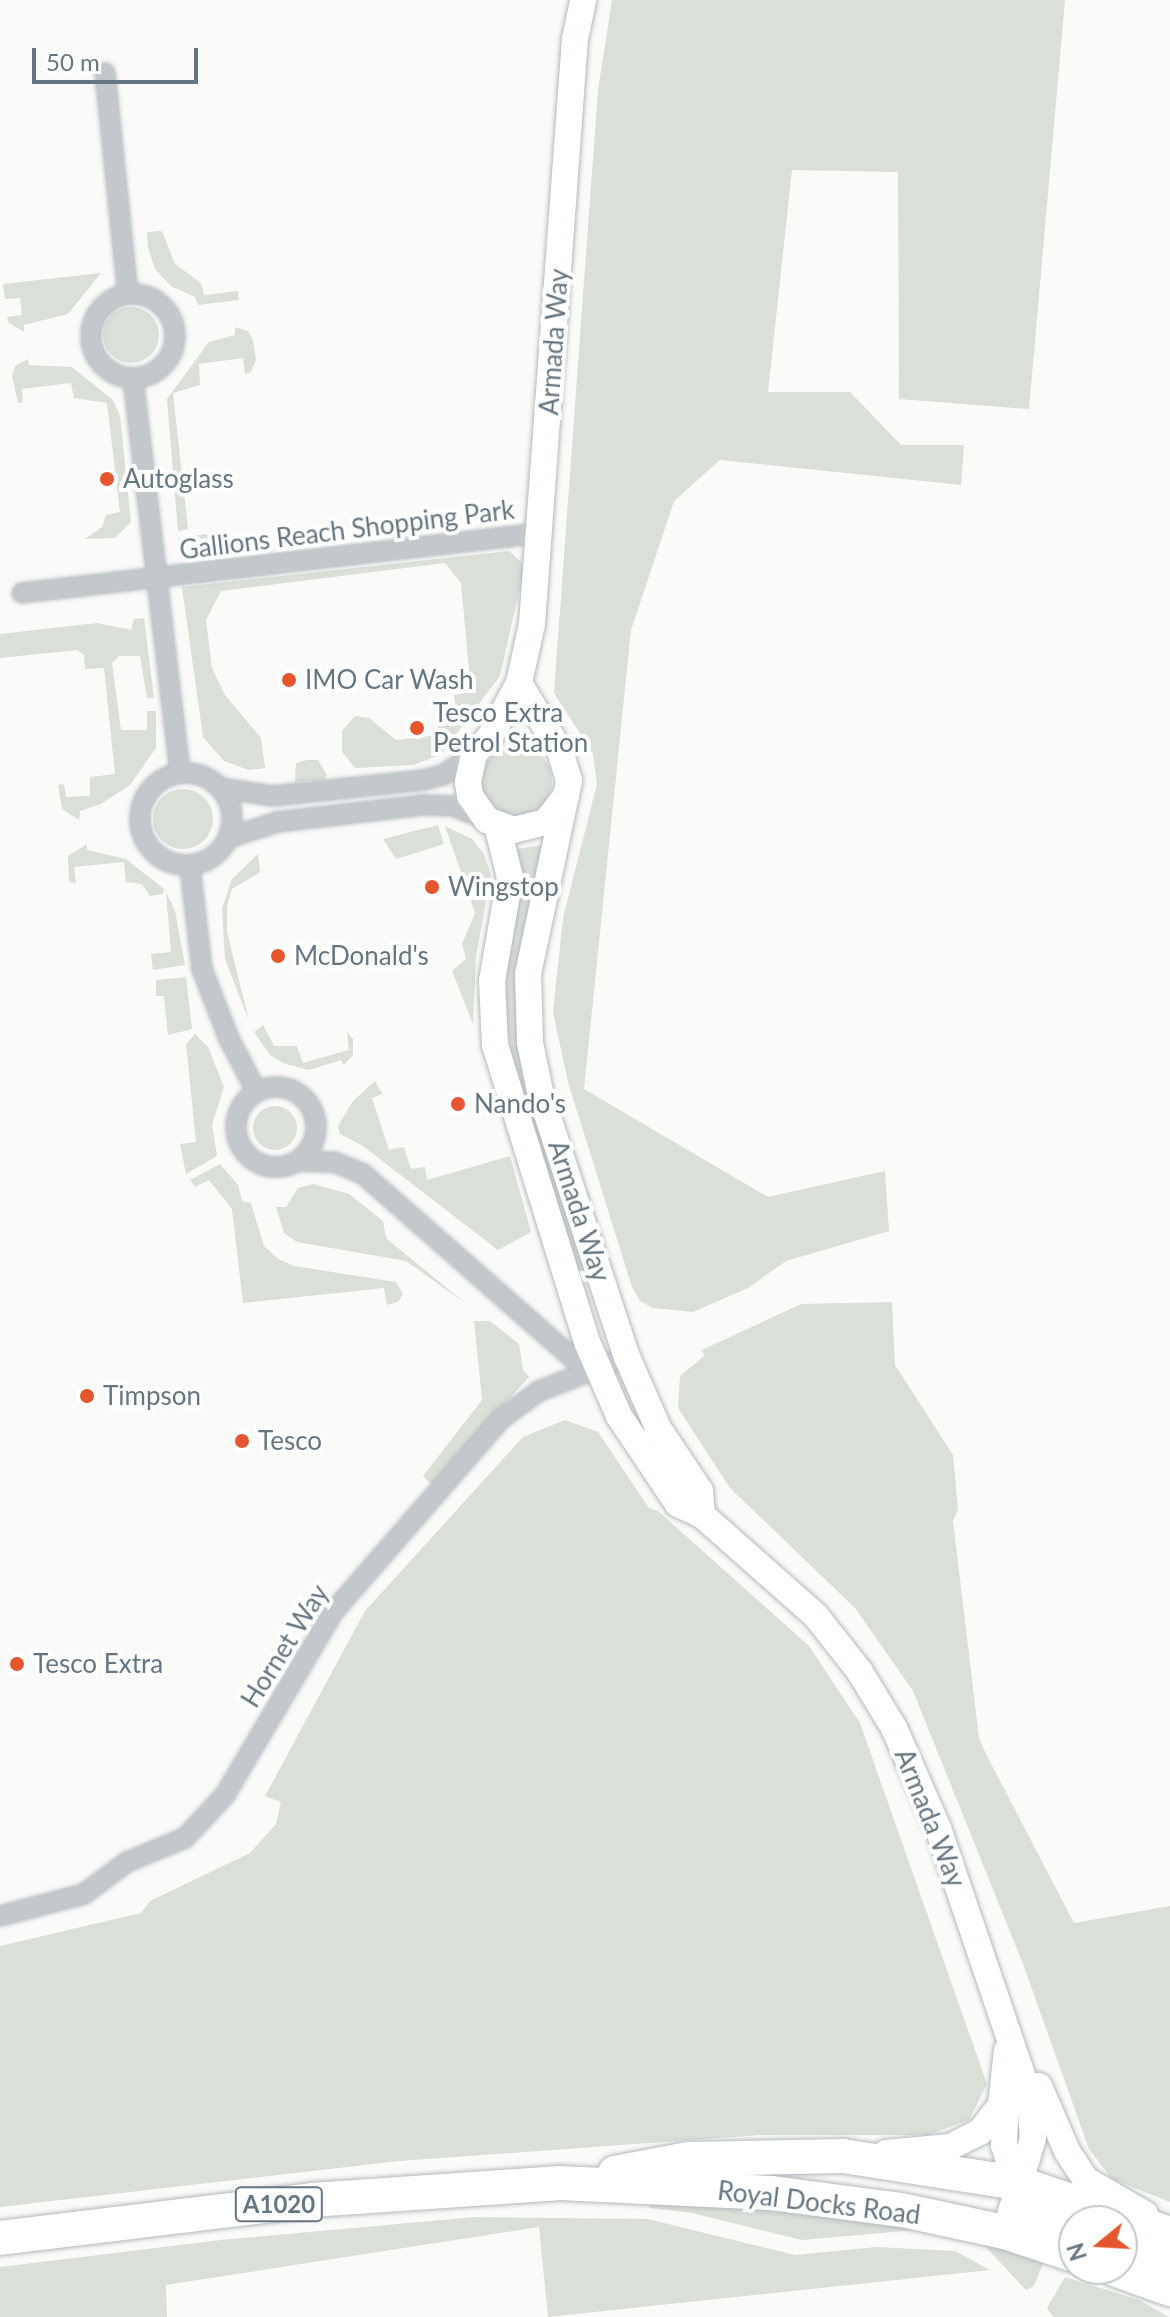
<!DOCTYPE html>
<html>
<head>
<meta charset="utf-8">
<style>
  body { margin:0 }
  #map { position:relative; width:1170px; height:2317px; overflow:hidden; background:#fafaf8; font-family:Lato,sans-serif }
  div>[style] { position:absolute }
  [style*='--x'] { left:calc(var(--x)*1px); top:calc(var(--y)*1px); width:calc(var(--w)*1px); rotate:calc(var(--a)*1deg) }
  .green>* { inset:0; background:#dadfd7; transform-origin:0 0 }
  .round { border-radius:50% }
  .roads { filter:drop-shadow(0 0 2px #b3babf) drop-shadow(0 0 2px #b3babf) }
  .street>* { height:18px; margin:-9px; padding:0 9px; transform-origin:9px; border-radius:9px; background:#c3c8cc }
  .street>.ring { margin:-9px; padding:0; box-sizing:content-box; background:none; border:18px solid #c3c8cc; border-radius:50% }
  .secondary>* { height:26px; margin:-13px; padding:0 13px; transform-origin:13px; border-radius:13px; background:#fff }
  .highway>* { height:34px; margin:-17px; padding:0 17px; transform-origin:17px; border-radius:17px; background:#fff }
  .dots>* { width:22px; height:22px; translate:-50% -50%; box-sizing:border-box; border:4px solid #fff; border-radius:50% }
  span { translate:-50% -50%; white-space:nowrap; text-align:center; line-height:1.15; -webkit-text-stroke:8px #fff; paint-order:stroke }
  .shield-label span { padding:2px 6px; background:#fff; border:2px solid; border-radius:6px; -webkit-text-stroke-width:0 }
  .shield-label { font-size:24px; color:#657683; font-weight:700 }
  .street-label { font-size:26px; color:#657683 }
  .poi-label { font-size:26px; color:#657683 }
  .left { translate:0 -50%; text-align:left }
  .north { position:absolute; left:1058px; top:2205px; width:80px; height:80px; box-sizing:border-box; background:#fff; border:2px solid #c1c8cd; border-radius:50%; rotate:252deg; font-size:22px; font-weight:700; line-height:32px; text-align:center; color:#657683 }
  .north::after { content:''; display:block; margin:auto; width:28px; height:36px; background:#e4572e; clip-path:polygon(50% 0,100% 100%,50% 72%,0 100%) }
  .scale { position:absolute; left:32px; top:48px; width:166px; height:36px; box-sizing:border-box; border:4px solid #657683; border-top:0; padding-left:10px; font-size:24px; line-height:28px; white-space:nowrap; color:#657683; -webkit-text-stroke:6px #fff; paint-order:stroke }
</style>
</head>
<body>
<div id="map">
  <div class="green">
    <i style="clip-path:polygon(612px 0,1065px 0,1029px 409px,899px 399px,898px 172px,792px 170px,768px 392px,850px 392px,901px 445px,964px 445px,961px 485px,720px 460px,674px 501px,631px 630px,584px 1089px,768px 1197px,885px 1171px,889px 1231px,786px 1261px,748px 1288px,693px 1312px,653px 1308px,640px 1301px,632px 1287px,568px 1082px,553px 1012px,563px 918px,597px 784px,593px 754px,554px 693px,598px 90px)"></i>
    <i style="clip-path:polygon(162px 231px,175px 264px,201px 283px,204px 295px,238px 291px,239px 300px,198px 305px,195px 297px,171px 286px,155px 269px,148px 247px,147px 232px)"></i>
    <i style="clip-path:polygon(101px 273px,68px 314px,24px 325px,24px 332px,9px 323px,7px 317px,22px 315px,20px 298px,5px 299px,3px 284px)"></i>
    <i class="round" style="left:103px;top:307px;width:56px;height:56px"></i>
    <i style="clip-path:polygon(235px 327px,248px 331px,253px 340px,256px 360px,251px 372px,245px 374px,243px 358px,199px 364px,200px 385px,173px 393px,188px 529px,178px 531px,167px 399px,209px 342px,235px 335px)"></i>
    <i style="clip-path:polygon(28px 359px,29px 365px,72px 367px,113px 400px,120px 416px,131px 522px,115px 538px,85px 539px,102px 527px,106px 515px,120px 512px,107px 403px,74px 398px,71px 383px,22px 389px,23px 402px,18px 403px,12px 376px,15px 366px)"></i>
    <i style="left:207px;top:534px;width:21px;height:29px;rotate:82deg"></i>
    <i style="clip-path:polygon(509px 551px,525px 565px,500px 676px,441px 754px,414px 765px,355px 768px,342px 752px,342px 731px,355px 716px,369px 718px,396px 740px,439px 735px,437px 715px,457px 713px,454px 695px,471px 692px,461px 583px,445px 563px,221px 591px,206px 620px,212px 668px,225px 695px,261px 738px,265px 768px,249px 770px,224px 761px,203px 737px,182px 587px)"></i>
    <i style="clip-path:polygon(144px 618px,154px 698px,147px 698px,140px 656px,119px 656px,112px 663px,121px 730px,147px 730px,147px 711px,156px 711px,156px 748px,130px 785px,101px 804px,80px 811px,79px 820px,62px 809px,58px 785px,64px 784px,66px 797px,90px 796px,90px 777px,115px 774px,104px 668px,85px 669px,84px 655px,77px 650px,0 658px,0 634px,97px 623px,131px 630px,134px 619px)"></i>
    <i class="round" style="left:482px;top:746px;width:70px;height:70px"></i>
    <i style="clip-path:polygon(307px 760px,318px 760px,327px 775px,324px 780px,295px 782px,296px 763px)"></i>
    <i class="round" style="left:153px;top:789px;width:60px;height:60px"></i>
    <i style="clip-path:polygon(438px 825px,444px 844px,396px 859px,383px 839px)"></i>
    <i style="clip-path:polygon(445px 826px,472px 839px,484px 854px,491px 875px,476px 957px,473px 1024px,452px 971px,466px 959px,462px 944px,475px 913px)"></i>
    <i style="clip-path:polygon(87px 844px,87px 850px,126px 859px,164px 889px,163px 894px,150px 896px,142px 884px,126px 882px,124px 862px,74px 867px,76px 883px,69px 882px,68px 856px)"></i>
    <i style="clip-path:polygon(542px 845px,517px 968px,517px 1040px,588px 1274px,579px 1277px,516px 1085px,507px 1024px,506px 973px,524px 877px,517px 849px)"></i>
    <i style="clip-path:polygon(258px 854px,260px 872px,232px 889px,227px 906px,227px 932px,249px 1021px,225px 959px,222px 909px,232px 879px)"></i>
    <i style="clip-path:polygon(166px 892px,175px 911px,185px 965px,153px 970px,151px 954px,171px 952px)"></i>
    <i style="clip-path:polygon(186px 977px,192px 1029px,168px 1035px,164px 996px,156px 996px,156px 980px)"></i>
    <i style="clip-path:polygon(263px 1025px,274px 1046px,297px 1046px,303px 1063px,349px 1050px,347px 1032px,353px 1039px,353px 1055px,344px 1065px,341px 1060px,309px 1070px,283px 1063px,270px 1055px,254px 1032px)"></i>
    <i style="clip-path:polygon(195px 1034px,208px 1047px,224px 1087px,212px 1125px,217px 1156px,186px 1174px,180px 1144px,196px 1142px,186px 1044px)"></i>
    <i style="clip-path:polygon(375px 1081px,382px 1094px,372px 1098px,389px 1150px,404px 1147px,411px 1169px,425px 1167px,427px 1180px,510px 1156px,531px 1232px,498px 1250px,363px 1146px,340px 1134px,338px 1126px,353px 1101px)"></i>
    <i class="round" style="left:253px;top:1106px;width:44px;height:44px"></i>
    <i style="clip-path:polygon(220px 1164px,238px 1185px,242px 1201px,251px 1203px,264px 1246px,278px 1259px,294px 1266px,396px 1282px,403px 1294px,398px 1302px,387px 1305px,384px 1288px,243px 1303px,232px 1209px,209px 1180px,195px 1187px,190px 1180px)"></i>
    <i style="clip-path:polygon(313px 1184px,349px 1194px,383px 1221px,386px 1238px,465px 1303px,406px 1261px,297px 1242px,284px 1233px,276px 1207px,286px 1207px,298px 1188px)"></i>
    <i style="clip-path:polygon(892px 1302px,895px 1365px,953px 1455px,958px 1510px,953px 1521px,979px 1738px,986px 1754px,1074px 1923px,1170px 1906px,1170px 2202px,1112px 2179px,1089px 2149px,1023px 1964px,913px 1691px,855px 1608px,730px 1488px,678px 1408px,680px 1376px,704px 1356px,702px 1350px,801px 1304px)"></i>
    <i style="clip-path:polygon(474px 1321px,490px 1321px,519px 1344px,523px 1370px,529px 1377px,431px 1484px,423px 1476px,482px 1400px)"></i>
    <i style="clip-path:polygon(565px 1420px,598px 1432px,649px 1508px,658px 1511px,809px 1646px,860px 1723px,987px 2084px,969px 2120px,928px 2135px,760px 2135px,399px 2161px,0 2207px,0 1946px,141px 1913px,150px 1901px,250px 1853px,276px 1824px,281px 1802px,265px 1796px,365px 1611px,523px 1437px)"></i>
    <i style="clip-path:polygon(650px 2203px,861px 2216px,936px 2229px,1045px 2259px,1034px 2286px,1026px 2290px,980px 2241px,928px 2229px,802px 2240px,692px 2213px,650px 2208px)"></i>
    <i style="clip-path:polygon(475px 2217px,648px 2219px,795px 2255px,876px 2247px,955px 2251px,990px 2270px,548px 2317px,539px 2227px,166px 2285px,167px 2317px,0 2317px,0 2267px,221px 2240px)"></i>
    <i style="clip-path:polygon(1065px 2277px,1139px 2300px,1169px 2317px,1053px 2317px,1047px 2308px)"></i>
  </div>
  <div class="roads">
    <div class="street">
      <i style="--x:105;--y:73;--w:222;--a:84.1"></i>
      <i class="ring" style="left:91px;top:294px;width:66px;height:66px"></i>
      <i style="--x:133;--y:378;--w:398;--a:83.2"></i>
      <i style="--x:22;--y:593;--w:522;--a:-6.59"></i>
      <i class="ring" style="left:140px;top:773px;width:74px;height:74px"></i>
      <i style="--x:220;--y:788;--w:54;--a:8.6"></i>
      <i style="--x:273;--y:796;--w:151;--a:-6.1"></i>
      <i style="--x:423;--y:780;--w:21;--a:-14"></i>
      <i style="--x:443;--y:775;--w:37;--a:-34"></i>
      <i style="--x:228;--y:838;--w:52;--a:-18.1"></i>
      <i style="--x:277;--y:822;--w:147;--a:-6.6"></i>
      <i style="--x:423;--y:805;--w:30;--a:2"></i>
      <i style="--x:453;--y:806;--w:35;--a:22"></i>
      <i style="--x:190;--y:866;--w:104;--a:83.4"></i>
      <i style="--x:202;--y:969;--w:75;--a:68.9"></i>
      <i style="--x:229;--y:1039;--w:60;--a:62.2"></i>
      <i class="ring" style="left:236px;top:1087px;width:62px;height:62px"></i>
      <i style="--x:298;--y:1161;--w:36;--a:2"></i>
      <i style="--x:334;--y:1162;--w:31;--a:22"></i>
      <i style="--x:363;--y:1174;--w:298;--a:41.3"></i>
      <i style="--x:0;--y:1916;--w:87;--a:-14.7"></i>
      <i style="--x:84;--y:1894;--w:54;--a:-36.7"></i>
      <i style="--x:127;--y:1862;--w:63;--a:-22.5"></i>
      <i style="--x:185;--y:1838;--w:59;--a:-47.1"></i>
      <i style="--x:225;--y:1795;--w:214;--a:-59.4"></i>
      <i style="--x:334;--y:1611;--w:256;--a:-49"></i>
      <i style="--x:502;--y:1418;--w:46;--a:-36.1"></i>
      <i style="--x:539;--y:1391;--w:94;--a:-21.1"></i>
    </div>
    <div class="secondary">
      <i style="--x:519;--y:683;--w:79;--a:58.9"></i>
      <i style="--x:560;--y:751;--w:31;--a:73"></i>
      <i style="--x:569;--y:781;--w:197;--a:102"></i>
      <i style="--x:528;--y:974;--w:69;--a:88.3"></i>
      <i style="--x:530;--y:1043;--w:54;--a:78.3"></i>
      <i style="--x:541;--y:1096;--w:275;--a:71.8"></i>
      <i style="--x:627;--y:1357;--w:77;--a:66.4"></i>
      <i style="--x:658;--y:1428;--w:76;--a:56.3"></i>
      <i style="--x:700;--y:1491;--w:24;--a:85"></i>
      <i style="--x:566;--y:796;--w:33;--a:128"></i>
      <i style="--x:546;--y:822;--w:33;--a:166"></i>
      <i style="--x:514;--y:830;--w:29;--a:-160"></i>
      <i style="--x:487;--y:820;--w:29;--a:-125"></i>
      <i style="--x:470;--y:796;--w:14;--a:-98"></i>
      <i style="--x:468;--y:782;--w:29;--a:-78"></i>
      <i style="--x:474;--y:754;--w:23;--a:-47"></i>
      <i style="--x:490;--y:737;--w:61;--a:-61.8"></i>
      <i style="--x:519;--y:683;--w:60;--a:-77.6"></i>
      <i style="--x:532;--y:624;--w:587;--a:-85.8"></i>
      <i style="--x:575;--y:39;--w:40;--a:-78"></i>
      <i style="--x:497;--y:825;--w:54;--a:76"></i>
      <i style="--x:510;--y:877;--w:106;--a:99.8"></i>
      <i style="--x:492;--y:981;--w:64;--a:87.3"></i>
      <i style="--x:495;--y:1045;--w:311;--a:72.8"></i>
      <i style="--x:587;--y:1342;--w:81;--a:66.6"></i>
      <i style="--x:619;--y:1416;--w:106;--a:56.2"></i>
      <i style="--x:678;--y:1504;--w:26;--a:25"></i>
      <i style="--x:702;--y:1515;--w:152;--a:41.5"></i>
      <i style="--x:816;--y:1616;--w:71;--a:51.8"></i>
      <i style="--x:860;--y:1672;--w:66;--a:58.7"></i>
      <i style="--x:894;--y:1728;--w:109;--a:66.3"></i>
      <i style="--x:938;--y:1828;--w:286;--a:71.2"></i>
      <i style="--x:1030;--y:2099;--w:39;--a:86"></i>
      <i style="--x:1033;--y:2138;--w:98;--a:106.6"></i>
      <i style="--x:1039;--y:2086;--w:71;--a:66.7"></i>
      <i style="--x:1067;--y:2151;--w:35;--a:57"></i>
      <i style="--x:1086;--y:2180;--w:68;--a:30"></i>
      <i style="--x:1006;--y:2097;--w:48;--a:92.4"></i>
      <i style="--x:1004;--y:2145;--w:71;--a:72.8"></i>
      <i style="--x:1025;--y:2213;--w:47;--a:18.4"></i>
      <i style="--x:886;--y:2153;--w:64;--a:-5.4"></i>
      <i style="--x:950;--y:2147;--w:34;--a:-27"></i>
      <i style="--x:980;--y:2132;--w:34;--a:-52"></i>
      <i style="--x:1001;--y:2105;--w:55;--a:-83.8"></i>
    </div>
    <div class="highway">
      <i style="--x:615;--y:2173;--w:75;--a:-10.7"></i>
      <i style="--x:689;--y:2159;--w:154;--a:-1.1"></i>
      <i style="--x:843;--y:2156;--w:176;--a:8.8"></i>
      <i style="--x:1017;--y:2183;--w:161;--a:18.4"></i>
      <i style="--x:1070;--y:2228;--w:4;--a:14"></i>
      <i style="--x:0;--y:2238;--w:314;--a:-6.9"></i>
      <i style="--x:312;--y:2200;--w:249;--a:-3.9"></i>
      <i style="--x:560;--y:2183;--w:212;--a:2.7"></i>
      <i style="--x:772;--y:2193;--w:131;--a:7.5"></i>
      <i style="--x:902;--y:2210;--w:105;--a:12.1"></i>
      <i style="--x:1005;--y:2232;--w:73;--a:18.4"></i>
      <i style="--x:1122;--y:2245;--w:51;--a:19.5"></i>
      <i style="--x:1114;--y:2269;--w:59;--a:19.7"></i>
    </div>
  </div>
  <div class="dots">
    <i style="left:107px;top:479px;background:#e4572e"></i>
    <i style="left:289px;top:680px;background:#e4572e"></i>
    <i style="left:417px;top:728px;background:#e4572e"></i>
    <i style="left:432px;top:887px;background:#e4572e"></i>
    <i style="left:278px;top:956px;background:#e4572e"></i>
    <i style="left:458px;top:1104px;background:#e4572e"></i>
    <i style="left:87px;top:1396px;background:#e4572e"></i>
    <i style="left:242px;top:1441px;background:#e4572e"></i>
    <i style="left:17px;top:1664px;background:#e4572e"></i>
  </div>
  <div class="shield-label">
    <span style="left:279px;top:2204px">A1020</span>
  </div>
  <div class="street-label">
    <span style="left:554px;top:342px;rotate:-86deg">Armada Way</span>
    <span style="left:347px;top:530px;rotate:-7deg">Gallions Reach Shopping Park</span>
    <span style="left:579px;top:1211px;rotate:72deg">Armada Way</span>
    <span style="left:285px;top:1646px;rotate:-58deg">Hornet Way</span>
    <span style="left:930px;top:1818px;rotate:68deg">Armada Way</span>
    <span style="left:819px;top:2203px;rotate:7deg">Royal Docks Road</span>
  </div>
  <div class="poi-label">
    <span class="left" style="left:123px;top:479px">Autoglass</span>
    <span class="left" style="left:305px;top:680px">IMO Car Wash</span>
    <span class="left" style="left:433px;top:728px">Tesco Extra<br>Petrol Station</span>
    <span class="left" style="left:448px;top:887px">Wingstop</span>
    <span class="left" style="left:294px;top:956px">McDonald's</span>
    <span class="left" style="left:474px;top:1104px">Nando's</span>
    <span class="left" style="left:103px;top:1396px">Timpson</span>
    <span class="left" style="left:258px;top:1441px">Tesco</span>
    <span class="left" style="left:33px;top:1664px">Tesco Extra</span>
  </div>
  <div class="north">N</div>
  <div class="scale">50 m</div>
</div>
</body>
</html>
